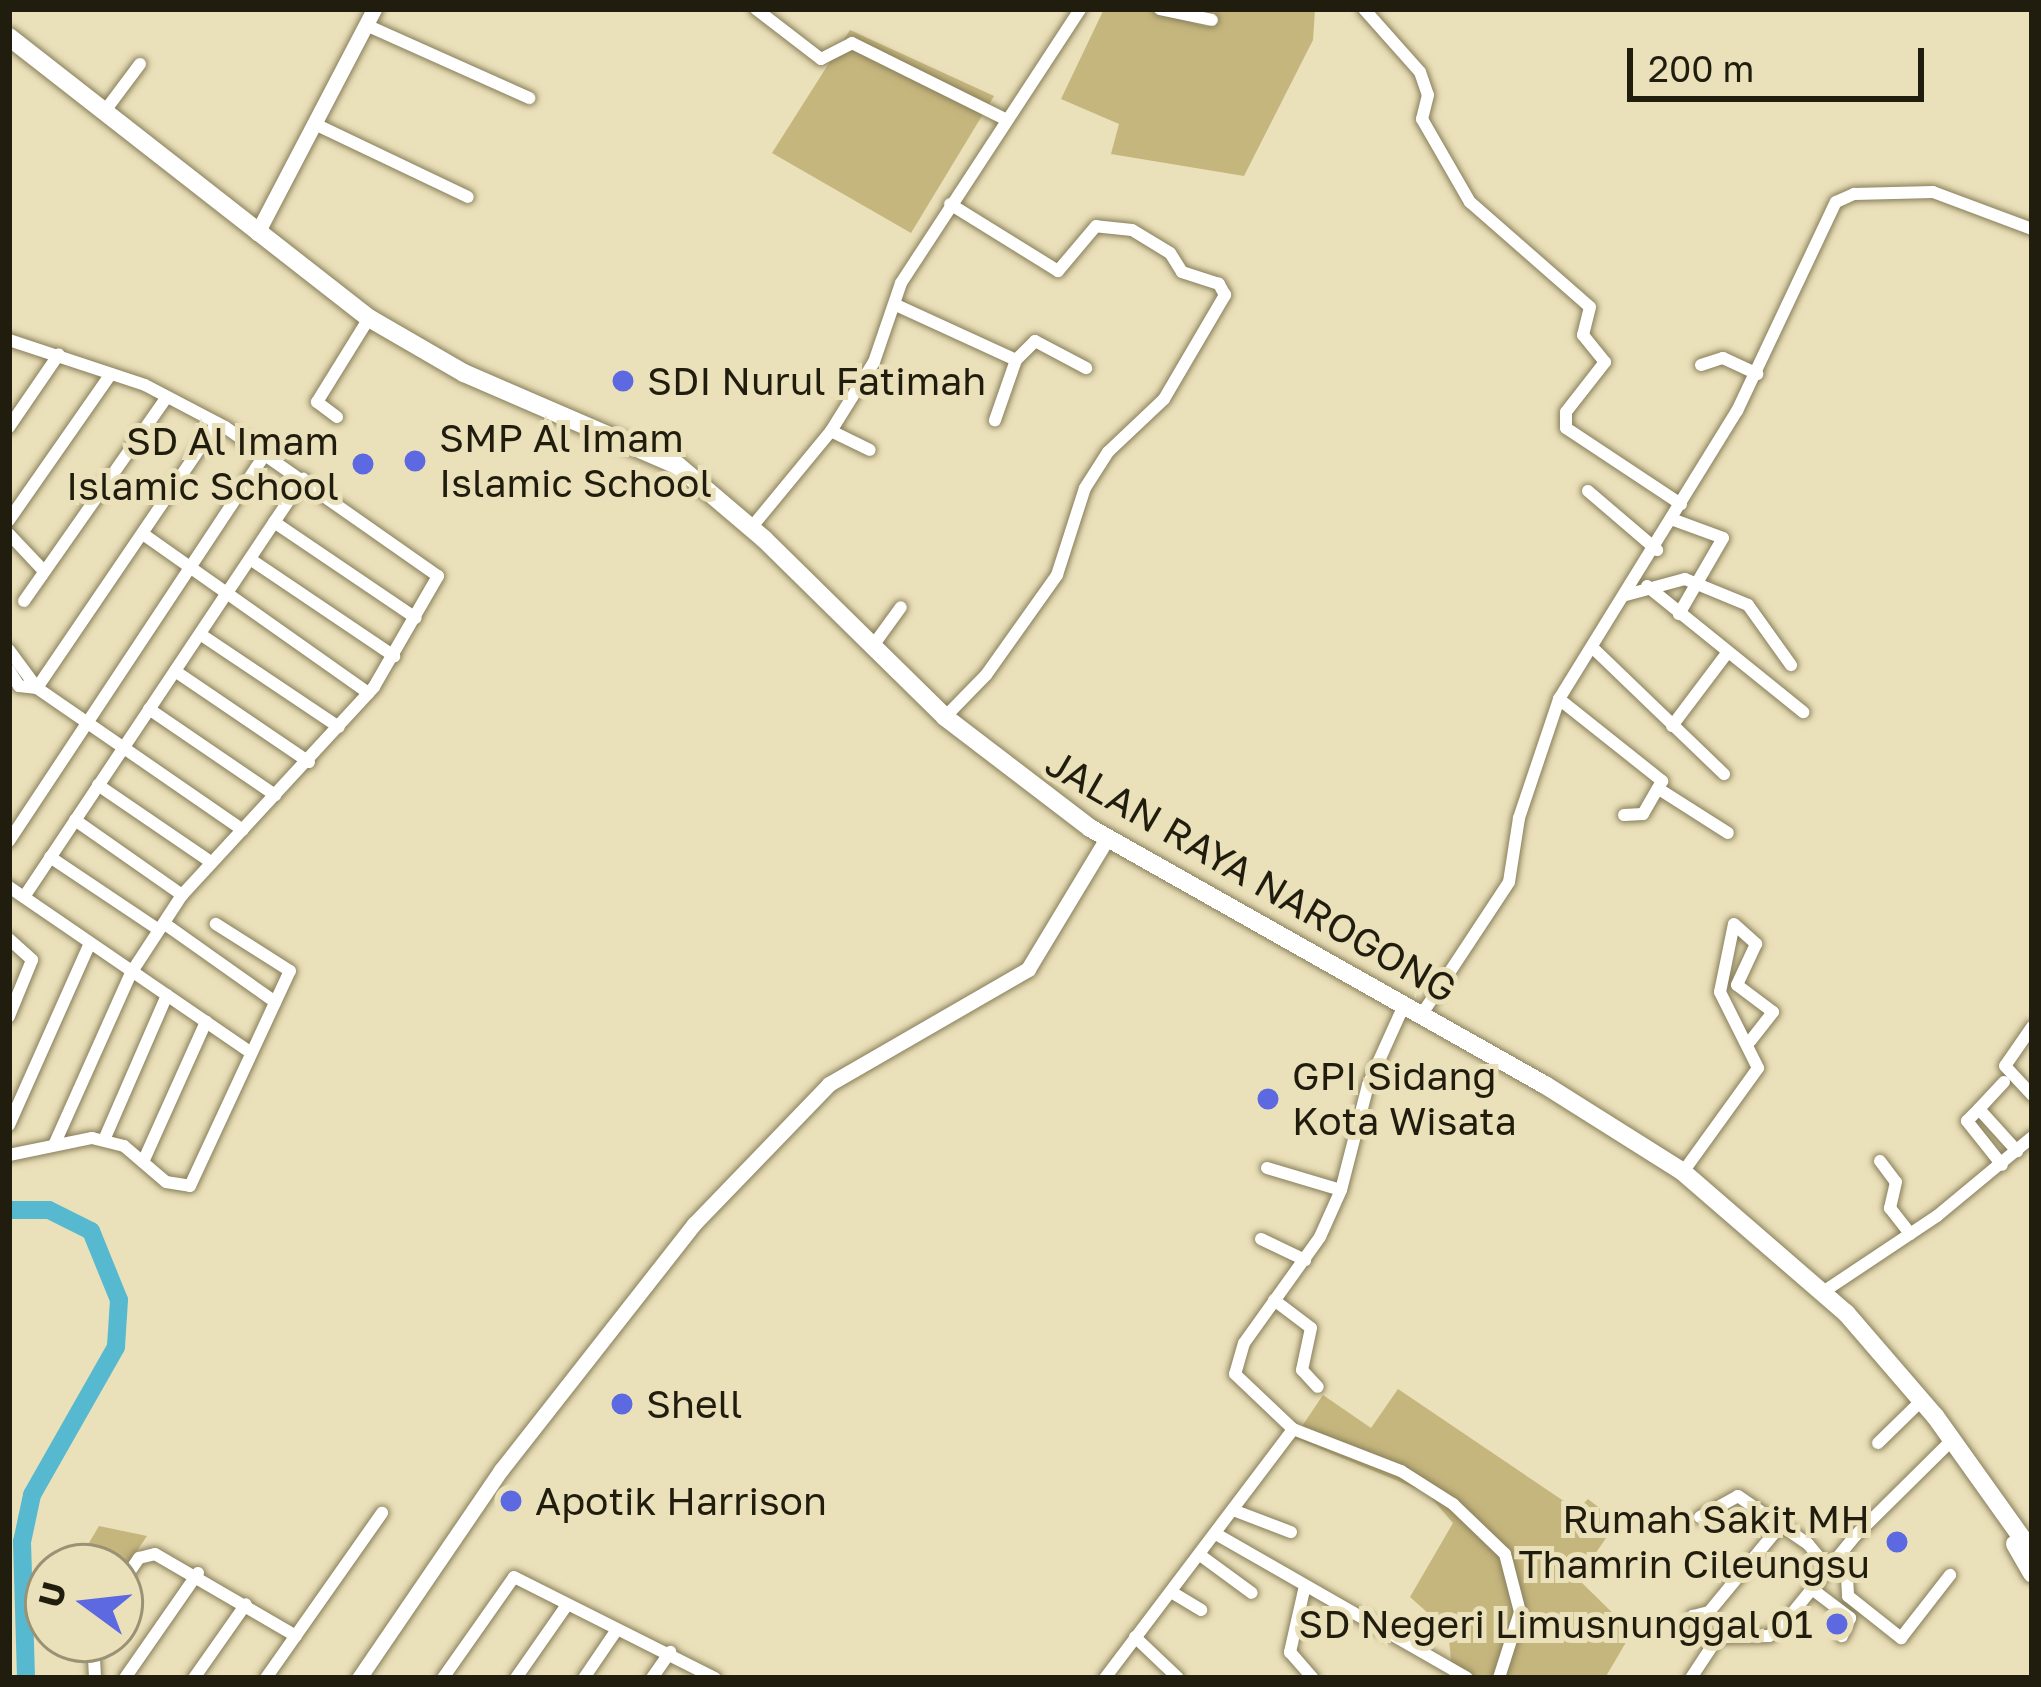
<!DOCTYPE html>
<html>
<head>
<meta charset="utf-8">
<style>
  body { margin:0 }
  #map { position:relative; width:2041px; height:1687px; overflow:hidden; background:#eae0b9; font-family:"Golos Text",sans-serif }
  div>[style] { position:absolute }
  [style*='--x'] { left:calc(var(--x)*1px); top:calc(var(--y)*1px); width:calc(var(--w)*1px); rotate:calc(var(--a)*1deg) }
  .green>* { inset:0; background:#c5b67d }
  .river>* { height:18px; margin:-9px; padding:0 9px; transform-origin:9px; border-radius:9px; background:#56b9d0 }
  .roads { filter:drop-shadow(0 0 3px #877e5a) drop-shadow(0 0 3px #877e5a) }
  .minor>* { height:12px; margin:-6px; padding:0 6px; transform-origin:6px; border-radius:6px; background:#fff }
  .tertiary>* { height:15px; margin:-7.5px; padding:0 7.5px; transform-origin:7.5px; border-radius:7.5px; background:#fff }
  .primary>* { height:18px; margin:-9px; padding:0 9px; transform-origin:9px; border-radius:9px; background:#fff }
  .dots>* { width:33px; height:33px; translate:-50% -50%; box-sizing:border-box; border:6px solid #eae0b9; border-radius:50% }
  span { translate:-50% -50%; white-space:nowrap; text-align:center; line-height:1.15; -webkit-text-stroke:10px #eae0b9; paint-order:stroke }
  .poi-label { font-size:39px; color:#211d0e }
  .left { translate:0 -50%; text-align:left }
  .right { translate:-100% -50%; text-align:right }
  .street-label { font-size:39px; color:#211d0e }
  .frame { position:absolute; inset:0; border:12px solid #211d0e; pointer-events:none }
  .north { position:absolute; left:24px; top:1543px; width:120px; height:120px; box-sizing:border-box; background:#eae0b9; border:3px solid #9a9275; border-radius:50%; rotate:285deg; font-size:33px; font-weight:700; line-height:48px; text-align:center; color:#211d0e }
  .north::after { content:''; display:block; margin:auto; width:42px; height:54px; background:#5d69e0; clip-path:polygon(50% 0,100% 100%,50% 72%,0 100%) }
  .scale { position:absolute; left:1627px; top:48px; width:297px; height:54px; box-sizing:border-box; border:6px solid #211d0e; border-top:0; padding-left:15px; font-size:36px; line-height:42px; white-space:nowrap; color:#211d0e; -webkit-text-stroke:9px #eae0b9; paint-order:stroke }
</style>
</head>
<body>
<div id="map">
  <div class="green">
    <i style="clip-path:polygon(1104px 9px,1142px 9px,1208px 27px,1217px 9px,1315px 9px,1313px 40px,1244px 176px,1111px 154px,1119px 124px,1061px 99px)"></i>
    <i style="clip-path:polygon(850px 30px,994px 96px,911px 233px,772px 153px)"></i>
    <i style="clip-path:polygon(1398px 1389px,1577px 1510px,1588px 1499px,1617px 1522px,1578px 1579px,1632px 1632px,1605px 1678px,1453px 1678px,1448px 1631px,1410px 1597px,1453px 1523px,1427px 1493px,1294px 1438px,1323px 1395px,1371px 1428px)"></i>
    <i style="clip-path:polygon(99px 1526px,147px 1536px,120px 1576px,120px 1567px,87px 1567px,80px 1558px)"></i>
  </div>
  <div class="river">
    <i style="--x:9;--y:1210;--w:40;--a:0"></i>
    <i style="--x:49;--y:1210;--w:47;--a:26.6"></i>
    <i style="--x:91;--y:1231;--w:74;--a:67.9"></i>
    <i style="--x:119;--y:1300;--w:47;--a:93.7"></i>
    <i style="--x:116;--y:1347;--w:170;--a:119.6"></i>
    <i style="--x:32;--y:1495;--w:48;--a:102"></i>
    <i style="--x:22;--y:1542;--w:136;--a:88.3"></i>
  </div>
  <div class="roads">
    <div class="minor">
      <i style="--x:756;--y:9;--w:82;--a:37.6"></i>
      <i style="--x:821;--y:59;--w:35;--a:-27"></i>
      <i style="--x:852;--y:43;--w:169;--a:26.4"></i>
      <i style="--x:1160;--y:9;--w:53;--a:11.9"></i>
      <i style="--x:1364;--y:9;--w:84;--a:48.4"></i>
      <i style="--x:1420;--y:72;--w:24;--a:71"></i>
      <i style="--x:1428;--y:95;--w:25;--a:104"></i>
      <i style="--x:1422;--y:119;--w:96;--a:60"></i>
      <i style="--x:1470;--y:202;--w:159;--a:41.2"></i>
      <i style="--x:1590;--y:307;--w:29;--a:104"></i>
      <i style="--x:1583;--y:335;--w:35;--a:51"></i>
      <i style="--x:1605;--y:362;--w:63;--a:128"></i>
      <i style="--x:1566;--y:412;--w:16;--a:90"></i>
      <i style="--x:1566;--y:428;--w:138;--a:33.5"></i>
      <i style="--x:366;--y:25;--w:179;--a:24.1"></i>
      <i style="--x:104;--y:112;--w:60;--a:-53.1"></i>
      <i style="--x:317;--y:125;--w:167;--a:25.5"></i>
      <i style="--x:896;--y:305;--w:132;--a:24.6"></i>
      <i style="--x:1016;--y:360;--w:64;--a:109.3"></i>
      <i style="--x:9;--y:340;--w:143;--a:18.3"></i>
      <i style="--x:145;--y:385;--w:90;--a:27.7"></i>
      <i style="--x:225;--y:427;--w:260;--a:35"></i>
      <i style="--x:438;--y:576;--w:128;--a:120"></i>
      <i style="--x:374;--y:687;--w:283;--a:132.7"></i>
      <i style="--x:182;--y:895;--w:93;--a:123.2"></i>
      <i style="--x:131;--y:973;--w:188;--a:114.1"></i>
      <i style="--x:1016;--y:360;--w:27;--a:-45"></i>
      <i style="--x:1035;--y:341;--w:58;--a:27.9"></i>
      <i style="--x:1701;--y:365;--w:23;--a:-18"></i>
      <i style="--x:1723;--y:358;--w:38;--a:25"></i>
      <i style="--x:337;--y:417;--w:25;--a:-143"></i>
      <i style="--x:317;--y:402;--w:99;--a:-58.2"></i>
      <i style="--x:217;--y:423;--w:320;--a:124.2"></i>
      <i style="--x:37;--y:688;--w:250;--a:34.6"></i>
      <i style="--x:9;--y:427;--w:88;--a:-55.6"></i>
      <i style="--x:831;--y:431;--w:43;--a:26"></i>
      <i style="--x:1588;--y:491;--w:91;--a:40.5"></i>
      <i style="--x:9;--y:520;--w:178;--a:-55.1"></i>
      <i style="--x:1674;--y:520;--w:52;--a:20.2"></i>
      <i style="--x:1723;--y:538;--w:88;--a:120.1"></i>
      <i style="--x:274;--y:522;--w:171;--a:34.1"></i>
      <i style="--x:751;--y:528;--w:126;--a:-50.5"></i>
      <i style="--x:831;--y:431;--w:81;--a:-58.1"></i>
      <i style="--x:874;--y:362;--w:83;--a:-71.1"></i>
      <i style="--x:901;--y:283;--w:327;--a:-56.8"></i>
      <i style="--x:9;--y:534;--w:51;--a:46.6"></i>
      <i style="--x:143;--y:534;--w:276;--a:35.2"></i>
      <i style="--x:250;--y:559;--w:174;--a:34"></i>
      <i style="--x:1647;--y:586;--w:201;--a:38.9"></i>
      <i style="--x:1626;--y:595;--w:61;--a:-15.2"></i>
      <i style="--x:1685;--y:579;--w:68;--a:22.4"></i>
      <i style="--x:1748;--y:605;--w:74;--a:54.4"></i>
      <i style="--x:24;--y:601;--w:249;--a:-55"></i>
      <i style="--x:200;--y:634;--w:167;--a:33.8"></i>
      <i style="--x:872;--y:647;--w:49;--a:-54.1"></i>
      <i style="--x:1593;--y:648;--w:182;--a:43.9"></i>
      <i style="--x:9;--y:650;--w:47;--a:53.6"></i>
      <i style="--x:37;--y:688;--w:18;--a:-174"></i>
      <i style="--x:19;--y:686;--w:19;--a:-122"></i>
      <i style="--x:175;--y:671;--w:162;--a:34.2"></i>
      <i style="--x:1559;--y:699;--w:132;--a:38.5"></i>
      <i style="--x:1662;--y:781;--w:38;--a:120"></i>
      <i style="--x:1643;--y:814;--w:19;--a:177"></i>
      <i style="--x:149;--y:709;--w:153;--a:34.3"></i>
      <i style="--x:945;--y:717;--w:59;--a:-45.7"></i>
      <i style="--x:986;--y:675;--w:123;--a:-54.6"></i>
      <i style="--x:1057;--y:575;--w:91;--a:-72.2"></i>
      <i style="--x:1085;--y:488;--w:43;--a:-57.4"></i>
      <i style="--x:1108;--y:452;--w:77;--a:-43.4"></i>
      <i style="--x:1164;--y:399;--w:121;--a:-59.6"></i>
      <i style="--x:1225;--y:295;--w:13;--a:-119"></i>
      <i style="--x:1219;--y:284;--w:39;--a:-162"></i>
      <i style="--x:1182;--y:272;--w:22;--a:-122"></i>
      <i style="--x:1170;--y:253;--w:44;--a:-148.8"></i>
      <i style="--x:1132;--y:230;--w:36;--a:-174"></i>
      <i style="--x:1096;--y:226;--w:59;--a:130.2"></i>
      <i style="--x:1058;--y:271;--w:127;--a:-148.2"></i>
      <i style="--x:1672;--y:726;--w:91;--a:-53"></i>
      <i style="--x:98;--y:785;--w:137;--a:34.3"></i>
      <i style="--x:1662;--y:791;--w:78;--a:32.5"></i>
      <i style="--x:75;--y:820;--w:131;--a:35"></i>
      <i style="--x:9;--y:841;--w:466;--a:-56.5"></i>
      <i style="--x:50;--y:857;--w:131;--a:33.8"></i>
      <i style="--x:9;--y:887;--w:292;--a:34.4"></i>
      <i style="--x:24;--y:897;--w:503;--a:-56.28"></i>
      <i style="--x:165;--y:924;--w:135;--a:35.3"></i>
      <i style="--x:9;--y:939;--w:31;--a:42"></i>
      <i style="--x:32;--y:960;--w:61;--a:112.3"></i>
      <i style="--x:1405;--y:1003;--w:90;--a:114.3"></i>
      <i style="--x:1368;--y:1085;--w:108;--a:104.4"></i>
      <i style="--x:1341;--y:1190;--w:51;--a:114.1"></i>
      <i style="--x:1320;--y:1237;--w:130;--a:125.6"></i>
      <i style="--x:1244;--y:1343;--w:32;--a:106"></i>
      <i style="--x:1235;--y:1374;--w:80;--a:43.5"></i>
      <i style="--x:1293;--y:1429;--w:116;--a:21.3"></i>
      <i style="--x:1401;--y:1471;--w:62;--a:32.4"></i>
      <i style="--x:1453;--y:1504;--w:72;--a:43.9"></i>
      <i style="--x:1505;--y:1554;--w:60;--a:75.5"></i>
      <i style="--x:1520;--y:1612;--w:69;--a:107.7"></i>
      <i style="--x:1422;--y:1014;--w:158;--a:-56.6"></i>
      <i style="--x:1509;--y:882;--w:65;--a:-81.1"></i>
      <i style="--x:1519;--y:818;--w:126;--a:-71.4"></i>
      <i style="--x:1559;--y:699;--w:339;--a:-58.3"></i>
      <i style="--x:1737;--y:411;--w:231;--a:-64.7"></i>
      <i style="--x:1836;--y:202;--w:20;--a:-24"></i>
      <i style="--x:1854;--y:194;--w:79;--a:-1.5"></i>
      <i style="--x:1933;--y:192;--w:106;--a:20.5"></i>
      <i style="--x:2032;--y:1027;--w:47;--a:124.7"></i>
      <i style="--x:2005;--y:1066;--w:40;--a:47"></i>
      <i style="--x:2004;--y:1082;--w:37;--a:133"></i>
      <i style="--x:1979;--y:1109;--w:57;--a:47.9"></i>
      <i style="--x:1979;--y:1109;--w:17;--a:135"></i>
      <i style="--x:1967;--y:1121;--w:56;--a:51.5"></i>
      <i style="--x:9;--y:1125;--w:199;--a:-66"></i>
      <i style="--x:104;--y:1140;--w:158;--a:-66.5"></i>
      <i style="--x:9;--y:1155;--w:85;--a:-11.6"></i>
      <i style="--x:92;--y:1138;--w:33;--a:14"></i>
      <i style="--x:124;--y:1146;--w:55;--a:40.6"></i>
      <i style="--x:166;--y:1182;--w:24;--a:9"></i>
      <i style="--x:190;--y:1186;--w:237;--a:-65.1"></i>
      <i style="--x:290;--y:971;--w:88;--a:-147.6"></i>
      <i style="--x:1880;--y:1161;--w:26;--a:53"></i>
      <i style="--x:1896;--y:1182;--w:27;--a:103"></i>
      <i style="--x:1890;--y:1208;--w:33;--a:52"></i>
      <i style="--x:143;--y:1162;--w:154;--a:-65.8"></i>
      <i style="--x:1267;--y:1168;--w:77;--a:16.6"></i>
      <i style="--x:1683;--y:1172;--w:128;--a:-54.2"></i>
      <i style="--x:1758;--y:1068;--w:85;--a:-116.6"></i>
      <i style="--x:1720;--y:992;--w:69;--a:-78.4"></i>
      <i style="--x:1734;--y:924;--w:30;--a:42"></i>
      <i style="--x:1756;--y:944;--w:45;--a:114.9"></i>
      <i style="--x:1737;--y:985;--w:45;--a:36.9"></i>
      <i style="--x:1773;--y:1012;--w:37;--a:128"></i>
      <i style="--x:1261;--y:1239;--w:49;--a:25.5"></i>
      <i style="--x:1823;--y:1292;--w:137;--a:-33.7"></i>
      <i style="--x:1937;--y:1216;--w:124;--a:-39.7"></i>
      <i style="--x:1274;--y:1300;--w:46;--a:37.1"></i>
      <i style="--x:1311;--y:1328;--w:43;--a:102.1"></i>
      <i style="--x:1302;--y:1370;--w:23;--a:47"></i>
      <i style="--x:1878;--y:1443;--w:62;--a:-44.3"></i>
      <i style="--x:1233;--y:1510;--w:62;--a:20.8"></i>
      <i style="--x:1700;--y:1517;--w:43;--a:-28.9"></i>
      <i style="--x:1738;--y:1496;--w:85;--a:34.4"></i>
      <i style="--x:1808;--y:1544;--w:31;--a:50"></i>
      <i style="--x:1216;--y:1534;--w:289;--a:29.8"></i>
      <i style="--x:1200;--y:1555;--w:64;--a:36.2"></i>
      <i style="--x:1834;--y:1560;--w:21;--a:51"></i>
      <i style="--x:1847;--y:1576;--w:20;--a:87"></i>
      <i style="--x:1848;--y:1596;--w:68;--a:38.4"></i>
      <i style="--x:1901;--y:1638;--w:80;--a:-52.1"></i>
      <i style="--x:120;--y:1586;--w:34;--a:-56"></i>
      <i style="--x:139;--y:1558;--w:16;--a:-14"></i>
      <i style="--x:155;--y:1554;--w:163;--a:30.2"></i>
      <i style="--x:1812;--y:1589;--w:48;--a:37.3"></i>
      <i style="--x:1850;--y:1618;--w:20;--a:114"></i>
      <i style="--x:1304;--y:1590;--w:64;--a:102.7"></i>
      <i style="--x:1290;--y:1652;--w:35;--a:49"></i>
      <i style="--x:1173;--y:1593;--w:33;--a:31"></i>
      <i style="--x:1135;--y:1637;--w:59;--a:43.6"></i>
      <i style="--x:93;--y:1639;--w:39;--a:87"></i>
      <i style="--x:1710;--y:1644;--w:33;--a:-121"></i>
      <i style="--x:1693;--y:1616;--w:16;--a:-14"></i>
      <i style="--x:1709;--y:1612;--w:113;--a:-50.4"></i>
      <i style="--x:125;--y:1678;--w:128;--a:-55.2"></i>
      <i style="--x:194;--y:1678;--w:90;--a:-54.9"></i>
      <i style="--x:266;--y:1678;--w:202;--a:-54.9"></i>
      <i style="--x:443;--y:1678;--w:123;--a:-54.9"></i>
      <i style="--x:514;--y:1577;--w:225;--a:26.7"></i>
      <i style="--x:516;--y:1678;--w:89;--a:-55.1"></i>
      <i style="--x:584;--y:1678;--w:57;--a:-55.8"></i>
      <i style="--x:652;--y:1678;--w:32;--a:-55"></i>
      <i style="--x:1105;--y:1678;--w:312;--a:-52.9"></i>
      <i style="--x:1691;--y:1678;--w:49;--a:-56.6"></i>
      <i style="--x:1718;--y:1637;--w:51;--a:-1.1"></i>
      <i style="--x:1769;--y:1636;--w:15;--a:-37"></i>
      <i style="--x:1781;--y:1627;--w:117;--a:-50.9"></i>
      <i style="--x:1855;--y:1536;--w:136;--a:-44.7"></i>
    </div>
    <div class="tertiary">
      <i style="--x:257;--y:233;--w:253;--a:-62.4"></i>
      <i style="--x:359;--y:1678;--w:252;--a:-55.7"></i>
      <i style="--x:501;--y:1470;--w:313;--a:-51.9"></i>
      <i style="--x:694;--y:1224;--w:194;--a:-46"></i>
      <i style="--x:829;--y:1084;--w:230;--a:-30"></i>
      <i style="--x:1028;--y:969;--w:153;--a:-58.9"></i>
    </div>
    <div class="primary">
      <i style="--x:9;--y:37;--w:457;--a:38"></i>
      <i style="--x:369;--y:318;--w:110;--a:30.1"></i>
      <i style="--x:464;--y:373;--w:232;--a:23.4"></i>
      <i style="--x:677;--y:465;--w:114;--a:40.4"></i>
      <i style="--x:764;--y:539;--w:254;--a:44.5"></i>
      <i style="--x:945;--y:717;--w:183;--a:37.4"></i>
      <i style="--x:1090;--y:828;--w:523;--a:29.46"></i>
      <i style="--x:1545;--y:1085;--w:163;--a:32.2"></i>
      <i style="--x:1683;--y:1172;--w:216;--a:40.9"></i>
      <i style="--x:1846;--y:1313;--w:136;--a:49.2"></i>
      <i style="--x:1935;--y:1416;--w:167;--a:54.5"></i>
      <i style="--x:2015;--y:1544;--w:34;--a:60"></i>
    </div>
  </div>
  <div class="dots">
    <i style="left:623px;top:381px;background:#5d69e0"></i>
    <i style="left:415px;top:461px;background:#5d69e0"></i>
    <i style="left:363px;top:464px;background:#5d69e0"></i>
    <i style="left:1268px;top:1099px;background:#5d69e0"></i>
    <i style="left:622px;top:1404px;background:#5d69e0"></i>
    <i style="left:511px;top:1501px;background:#5d69e0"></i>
    <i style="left:1897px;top:1542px;background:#5d69e0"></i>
    <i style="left:1837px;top:1624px;background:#5d69e0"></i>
  </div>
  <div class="poi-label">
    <span class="left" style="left:647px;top:381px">SDI Nurul Fatimah</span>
    <span class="left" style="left:439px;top:461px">SMP Al Imam<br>Islamic School</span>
    <span class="right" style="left:339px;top:464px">SD Al Imam<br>Islamic School</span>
    <span class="left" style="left:1292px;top:1099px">GPI Sidang<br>Kota Wisata</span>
    <span class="left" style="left:646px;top:1404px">Shell</span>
    <span class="left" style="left:535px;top:1501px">Apotik Harrison</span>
    <span class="right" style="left:1870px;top:1542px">Rumah Sakit MH<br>Thamrin Cileungsu</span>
    <span class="right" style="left:1813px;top:1624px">SD Negeri Limusnunggal 01</span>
  </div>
  <div class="street-label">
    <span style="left:1251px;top:876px;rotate:30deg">JALAN RAYA NAROGONG</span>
  </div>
  <div class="frame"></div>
  <div class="north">U</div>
  <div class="scale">200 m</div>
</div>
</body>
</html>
